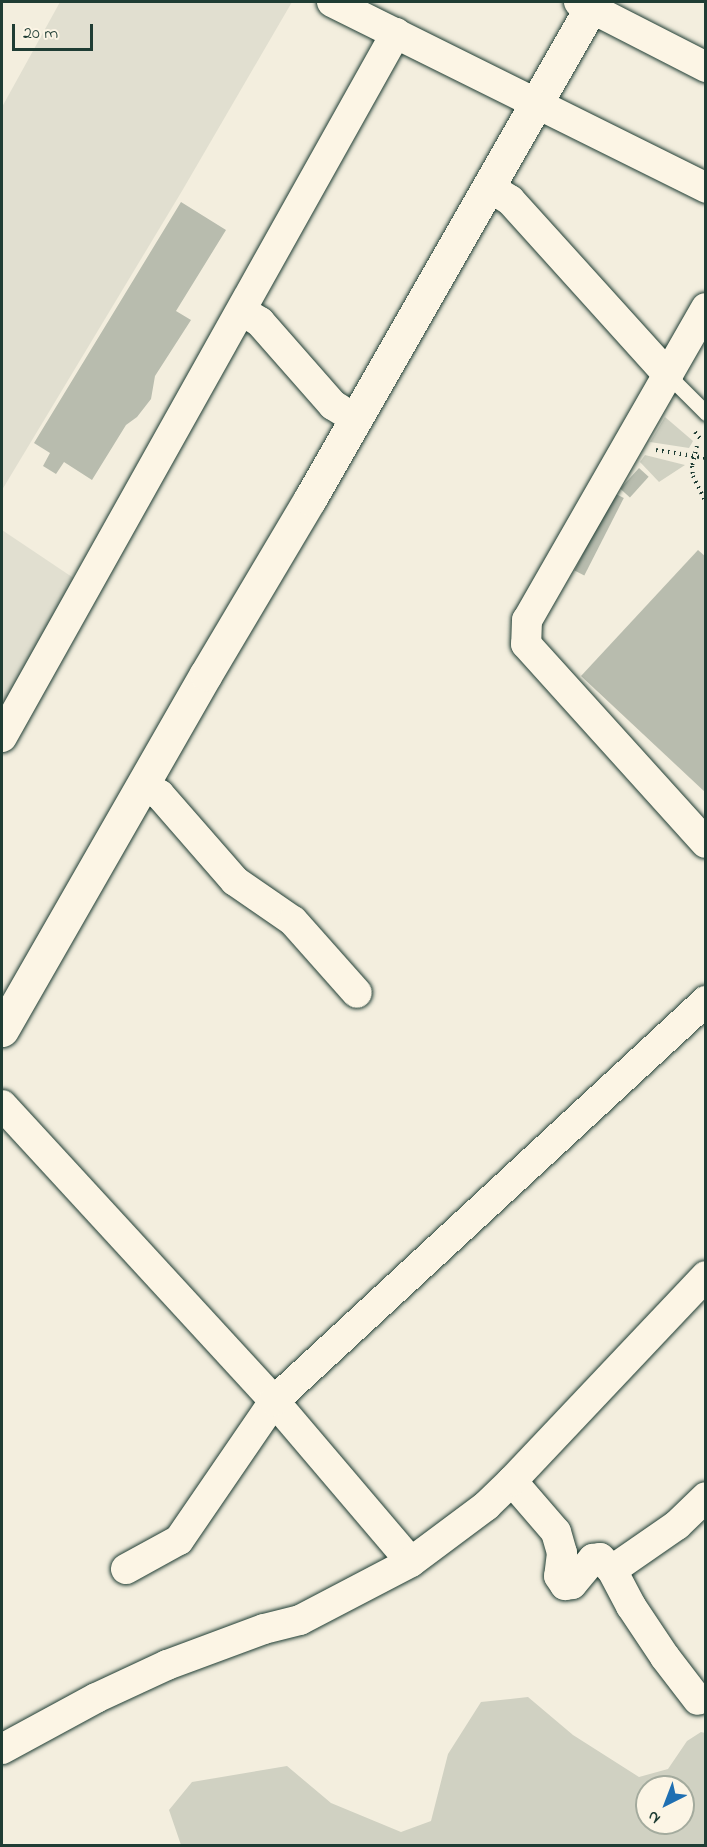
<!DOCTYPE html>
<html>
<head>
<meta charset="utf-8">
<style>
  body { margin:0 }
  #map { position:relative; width:707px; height:1847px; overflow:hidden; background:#f3eede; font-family:"Indie Flower",sans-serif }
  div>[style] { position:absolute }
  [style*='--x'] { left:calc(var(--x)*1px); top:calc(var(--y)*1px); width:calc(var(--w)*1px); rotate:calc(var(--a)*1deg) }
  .built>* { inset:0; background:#e1dfd0 }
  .green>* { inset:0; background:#d0d1c2 }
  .building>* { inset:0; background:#b8bcae; transform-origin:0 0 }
  .path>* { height:4px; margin-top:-2px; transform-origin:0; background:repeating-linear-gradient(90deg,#1f3d34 0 1.5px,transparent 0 6px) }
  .roads { filter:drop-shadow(0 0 2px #1f3d34) drop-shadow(0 0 2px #1f3d34) }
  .lane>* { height:15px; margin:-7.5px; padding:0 7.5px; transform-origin:7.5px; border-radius:7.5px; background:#fcf5e5 }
  .street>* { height:30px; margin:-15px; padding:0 15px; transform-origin:15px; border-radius:15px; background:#fcf5e5 }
  .secondary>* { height:33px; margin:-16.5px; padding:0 16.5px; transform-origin:16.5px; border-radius:16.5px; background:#fcf5e5 }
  span { translate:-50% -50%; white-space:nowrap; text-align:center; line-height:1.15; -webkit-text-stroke:5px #fcf5e5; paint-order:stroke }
  .frame { position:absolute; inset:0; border:3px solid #1f3d34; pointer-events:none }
  .north { position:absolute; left:635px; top:1775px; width:60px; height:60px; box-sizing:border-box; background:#fcf5e5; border:2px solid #a4ab9e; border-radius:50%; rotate:222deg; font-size:16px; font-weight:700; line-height:24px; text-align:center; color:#1f3d34 }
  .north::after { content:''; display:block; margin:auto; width:21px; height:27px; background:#1f6fb2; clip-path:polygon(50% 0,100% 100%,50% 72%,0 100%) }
  .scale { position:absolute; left:12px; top:24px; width:81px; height:27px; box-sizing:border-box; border:3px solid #1f3d34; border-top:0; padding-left:8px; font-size:18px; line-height:21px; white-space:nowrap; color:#1f3d34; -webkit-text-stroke:4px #fcf5e5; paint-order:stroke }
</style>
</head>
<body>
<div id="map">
  <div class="built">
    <i style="clip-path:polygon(60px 2px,292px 2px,182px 191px,2px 490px,2px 107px)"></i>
    <i style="clip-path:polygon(2px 530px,78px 581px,2px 714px)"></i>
  </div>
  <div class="green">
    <i style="clip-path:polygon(665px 417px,693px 441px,689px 448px,650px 442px)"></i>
    <i style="clip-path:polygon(645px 455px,685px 465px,659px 482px,640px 462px)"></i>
    <i style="clip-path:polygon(evenodd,528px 1697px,573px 1735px,639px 1777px,668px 1769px,687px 1741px,701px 1732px,705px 1733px,705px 1845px,181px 1845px,169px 1810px,192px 1782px,287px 1766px,331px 1803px,401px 1832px,431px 1821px,448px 1754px,481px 1702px,528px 1697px,647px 1787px,683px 1787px,683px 1823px,647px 1823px,647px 1787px)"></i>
  </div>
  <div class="building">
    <i style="clip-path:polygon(181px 202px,226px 230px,176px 311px,191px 320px,155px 376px,151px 399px,137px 417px,126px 425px,92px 480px,64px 462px,56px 474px,43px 466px,50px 453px,34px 443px)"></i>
    <i style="left:639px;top:468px;width:13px;height:28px;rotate:42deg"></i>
    <i style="left:614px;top:493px;width:11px;height:87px;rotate:27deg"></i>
    <i style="clip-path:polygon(698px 550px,706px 557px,706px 793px,581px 676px)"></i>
  </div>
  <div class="path">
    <i style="--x:695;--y:432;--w:11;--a:52"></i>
    <i style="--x:697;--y:446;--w:21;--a:104"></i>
    <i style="--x:692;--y:466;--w:10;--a:84"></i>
    <i style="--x:693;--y:476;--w:30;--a:64"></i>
    <i style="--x:656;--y:450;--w:51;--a:9.1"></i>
  </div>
  <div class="roads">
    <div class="lane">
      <i style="--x:668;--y:375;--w:54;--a:45"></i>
    </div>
    <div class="street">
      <i style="--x:332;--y:2;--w:418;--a:26.4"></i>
      <i style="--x:579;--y:2;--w:143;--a:27.1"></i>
      <i style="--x:489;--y:187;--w:25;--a:32"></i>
      <i style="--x:510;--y:200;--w:236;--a:47.9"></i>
      <i style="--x:706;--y:308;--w:360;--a:119.8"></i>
      <i style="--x:527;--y:620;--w:24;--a:92"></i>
      <i style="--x:526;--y:644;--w:268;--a:47.9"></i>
      <i style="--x:242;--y:311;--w:21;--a:31"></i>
      <i style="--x:260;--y:322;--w:111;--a:48.7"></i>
      <i style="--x:333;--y:405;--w:25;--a:32"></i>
      <i style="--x:2;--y:737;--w:807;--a:-60.77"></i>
      <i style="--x:143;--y:784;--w:20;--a:33"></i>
      <i style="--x:160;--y:795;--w:114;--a:48.9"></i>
      <i style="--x:235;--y:881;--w:70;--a:34.6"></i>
      <i style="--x:293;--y:921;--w:96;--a:48.4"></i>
      <i style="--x:2;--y:1105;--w:402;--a:47.4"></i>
      <i style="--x:274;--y:1401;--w:211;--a:49.6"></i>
      <i style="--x:512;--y:1481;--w:67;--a:49.2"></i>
      <i style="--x:556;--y:1532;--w:22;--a:74"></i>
      <i style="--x:562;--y:1553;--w:23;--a:97"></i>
      <i style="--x:559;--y:1576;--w:11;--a:56"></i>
      <i style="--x:565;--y:1585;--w:7;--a:-8"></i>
      <i style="--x:572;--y:1584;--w:33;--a:-50"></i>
      <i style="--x:593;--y:1559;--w:7;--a:-8"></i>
      <i style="--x:600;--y:1558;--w:17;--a:45"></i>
      <i style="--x:612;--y:1570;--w:41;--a:62.2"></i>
      <i style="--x:631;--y:1606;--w:61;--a:56.3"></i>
      <i style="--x:665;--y:1657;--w:54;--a:52.5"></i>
      <i style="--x:126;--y:1569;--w:60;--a:-28.7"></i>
      <i style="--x:179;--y:1540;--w:168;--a:-55.6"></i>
      <i style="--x:274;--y:1401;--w:589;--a:-42.8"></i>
      <i style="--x:612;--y:1570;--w:79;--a:-34.7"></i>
      <i style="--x:677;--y:1525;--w:40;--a:-44"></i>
      <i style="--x:2;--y:1749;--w:107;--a:-28.5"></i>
      <i style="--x:96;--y:1698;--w:78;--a:-24.9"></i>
      <i style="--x:167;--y:1665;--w:103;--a:-20.4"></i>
      <i style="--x:264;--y:1629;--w:37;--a:-14"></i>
      <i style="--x:300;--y:1620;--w:125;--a:-27.6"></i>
      <i style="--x:411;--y:1562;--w:94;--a:-36.7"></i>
      <i style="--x:486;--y:1506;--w:36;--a:-44"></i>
      <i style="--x:512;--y:1481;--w:282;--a:-46.6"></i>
    </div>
    <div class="secondary">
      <i style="--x:2;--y:1030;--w:410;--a:-60.2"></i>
      <i style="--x:206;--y:674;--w:204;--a:-59.3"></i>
      <i style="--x:310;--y:499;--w:572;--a:-60.26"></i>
    </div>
  </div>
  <div class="frame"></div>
  <div class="north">N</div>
  <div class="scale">20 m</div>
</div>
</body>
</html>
